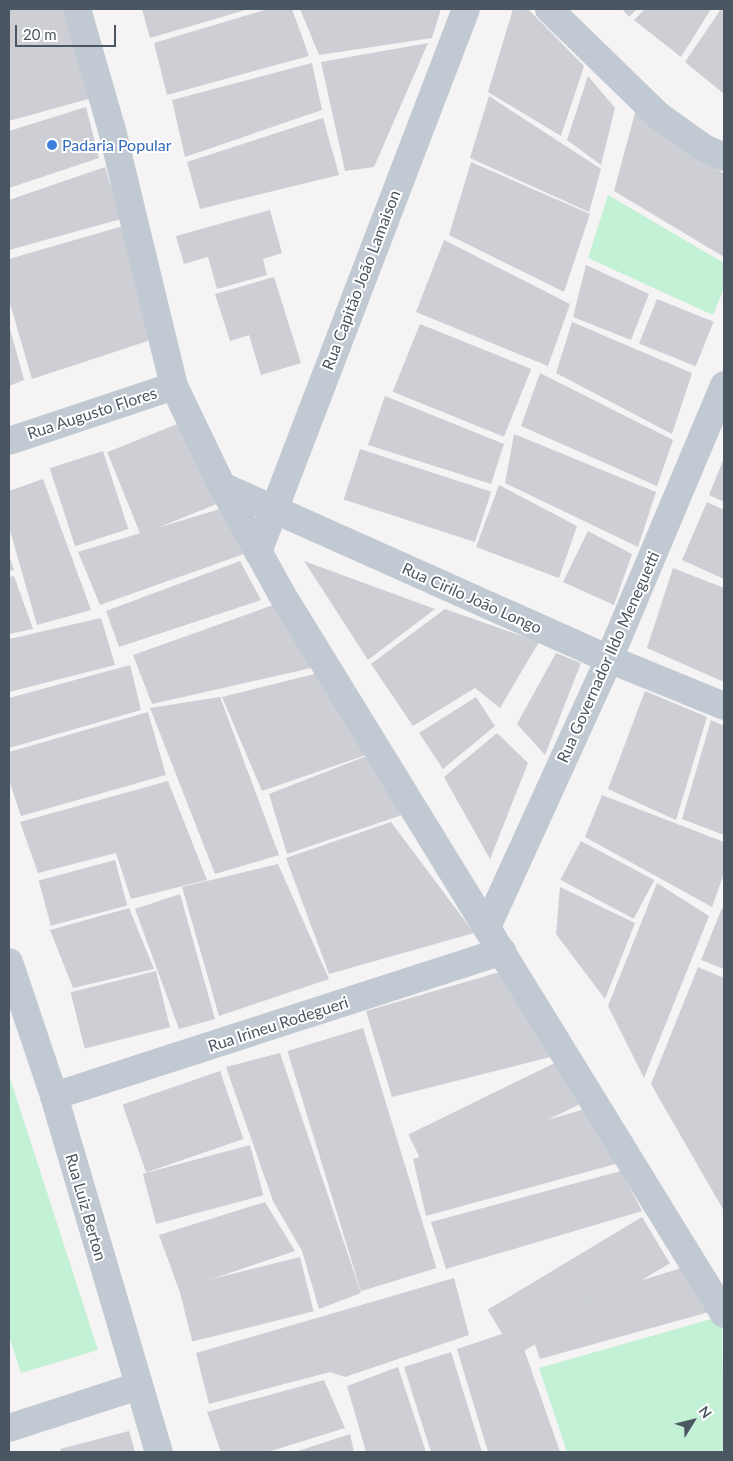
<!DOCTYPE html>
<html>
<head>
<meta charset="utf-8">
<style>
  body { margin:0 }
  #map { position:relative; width:733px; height:1461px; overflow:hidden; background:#f5f3f3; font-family:Lato,sans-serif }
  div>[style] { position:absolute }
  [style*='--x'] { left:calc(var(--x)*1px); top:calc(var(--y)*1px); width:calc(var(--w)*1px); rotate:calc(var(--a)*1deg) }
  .green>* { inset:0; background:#c3f1d5 }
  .building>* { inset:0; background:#cdcfd5; transform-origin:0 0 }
  .street>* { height:28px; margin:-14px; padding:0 14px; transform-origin:14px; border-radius:14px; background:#c1cad2 }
  .dots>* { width:14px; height:14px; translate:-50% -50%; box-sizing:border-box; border:2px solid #fff; border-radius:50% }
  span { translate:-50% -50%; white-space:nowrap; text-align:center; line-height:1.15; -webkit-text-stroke:4px #fff; paint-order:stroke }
  .shop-label { font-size:16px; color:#366cbe }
  .left { translate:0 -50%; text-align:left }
  .street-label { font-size:16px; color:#4a5661 }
  .frame { position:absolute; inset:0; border:10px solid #4a5661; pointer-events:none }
  .north { position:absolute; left:668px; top:1396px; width:50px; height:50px; -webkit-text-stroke:4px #fff; paint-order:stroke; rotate:54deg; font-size:14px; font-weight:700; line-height:20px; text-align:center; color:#4a5661 }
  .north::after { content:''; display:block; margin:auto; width:18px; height:22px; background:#4a5661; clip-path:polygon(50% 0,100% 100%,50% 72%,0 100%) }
  .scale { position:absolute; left:15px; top:25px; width:101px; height:22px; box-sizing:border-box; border:2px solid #4a5661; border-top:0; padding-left:6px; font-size:15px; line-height:18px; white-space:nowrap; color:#4a5661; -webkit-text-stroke:4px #fff; paint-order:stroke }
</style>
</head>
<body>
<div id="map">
  <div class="green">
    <i style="clip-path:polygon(608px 195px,724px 263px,724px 288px,713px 315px,588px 258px)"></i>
    <i style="clip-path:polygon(9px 1075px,98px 1350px,21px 1373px,9px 1336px)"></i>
    <i style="clip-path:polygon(722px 1316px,724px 1452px,567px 1452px,539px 1368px)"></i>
  </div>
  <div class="building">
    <i style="clip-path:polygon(64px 9px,92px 98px,9px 121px,9px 10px)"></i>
    <i style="clip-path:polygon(142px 9px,249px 9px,150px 38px)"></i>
    <i style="clip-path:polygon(268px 9px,292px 9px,309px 56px,167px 95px,154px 43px)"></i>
    <i style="clip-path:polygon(300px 9px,441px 9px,432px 38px,319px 55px)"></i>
    <i style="clip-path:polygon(513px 9px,528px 9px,584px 66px,561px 136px,488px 92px)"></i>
    <i style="clip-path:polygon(622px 9px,637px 9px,629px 17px)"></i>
    <i style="clip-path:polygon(645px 9px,711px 9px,681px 57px,634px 20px)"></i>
    <i style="clip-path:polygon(721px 9px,724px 9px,724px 94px,685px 62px)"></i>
    <i style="clip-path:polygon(428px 43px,374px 167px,345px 171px,321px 62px)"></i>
    <i style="clip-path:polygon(312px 63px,322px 110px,185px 157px,172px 100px)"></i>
    <i style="clip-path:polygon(588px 76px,615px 108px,601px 165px,567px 140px)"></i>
    <i style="clip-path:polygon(489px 96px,601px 169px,589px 212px,470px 158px)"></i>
    <i style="clip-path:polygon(86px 107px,99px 158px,9px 188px,9px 131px)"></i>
    <i style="clip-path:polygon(636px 109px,724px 174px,724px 257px,614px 191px)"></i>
    <i style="clip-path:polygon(323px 118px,339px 175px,200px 209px,187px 162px)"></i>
    <i style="clip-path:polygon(471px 162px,590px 214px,564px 292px,449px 235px)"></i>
    <i style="clip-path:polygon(105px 167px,121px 219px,9px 250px,9px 200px)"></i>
    <i style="clip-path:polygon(270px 210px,282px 253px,263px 259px,267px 275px,217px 289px,208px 257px,184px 264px,176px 236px)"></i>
    <i style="clip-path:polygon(123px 226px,154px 339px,32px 379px,9px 300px,9px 259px)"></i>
    <i style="clip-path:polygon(444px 240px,570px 304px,548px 366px,416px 312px)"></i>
    <i style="clip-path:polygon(586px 265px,649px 294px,631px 340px,573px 317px)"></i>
    <i style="clip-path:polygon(274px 277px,301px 363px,261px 375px,249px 335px,230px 341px,215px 294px)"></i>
    <i style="left:657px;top:299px;width:61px;height:48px;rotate:22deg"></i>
    <i style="clip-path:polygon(572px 322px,692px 373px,672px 434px,556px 373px)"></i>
    <i style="left:420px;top:324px;width:120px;height:73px;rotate:22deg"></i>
    <i style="clip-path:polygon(9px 325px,24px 380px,9px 386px)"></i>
    <i style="clip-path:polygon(540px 373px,673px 440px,657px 486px,521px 426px)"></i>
    <i style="clip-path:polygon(385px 396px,504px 444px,491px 484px,368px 445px)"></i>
    <i style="left:187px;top:420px;width:89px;height:86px;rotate:68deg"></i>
    <i style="clip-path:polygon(514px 434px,656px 492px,638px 547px,505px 483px)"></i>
    <i style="left:360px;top:449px;width:138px;height:53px;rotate:18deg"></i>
    <i style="left:103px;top:451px;width:82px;height:56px;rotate:72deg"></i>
    <i style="clip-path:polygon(724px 458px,724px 502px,709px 495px)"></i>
    <i style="clip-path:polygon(43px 479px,91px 610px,37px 625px,9px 527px,9px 491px)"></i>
    <i style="clip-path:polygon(499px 485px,577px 526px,559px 578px,476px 547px)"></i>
    <i style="clip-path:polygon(707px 502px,724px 510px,724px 579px,682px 560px)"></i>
    <i style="clip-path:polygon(223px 508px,244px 554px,100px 605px,78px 552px)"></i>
    <i style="clip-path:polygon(588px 531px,632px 554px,614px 605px,563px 582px)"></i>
    <i style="clip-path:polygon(9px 555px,14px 570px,9px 571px)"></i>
    <i style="clip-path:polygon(240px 561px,261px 600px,119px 647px,106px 611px)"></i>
    <i style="clip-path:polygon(304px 561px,435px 609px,368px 660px)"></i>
    <i style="clip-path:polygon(673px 568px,724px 588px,724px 682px,647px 648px)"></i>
    <i style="clip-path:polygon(14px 576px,33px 629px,9px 634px,9px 577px)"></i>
    <i style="clip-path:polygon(276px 604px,311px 668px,152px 704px,133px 655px)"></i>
    <i style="clip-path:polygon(445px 609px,539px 642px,500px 708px,475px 688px,413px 726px,371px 664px)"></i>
    <i style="clip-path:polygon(101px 618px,115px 665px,9px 692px,9px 639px)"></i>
    <i style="clip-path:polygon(556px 653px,581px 663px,545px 755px,517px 724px)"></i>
    <i style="clip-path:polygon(130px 665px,141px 710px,9px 748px,9px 698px)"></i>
    <i style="clip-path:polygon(318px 673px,366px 755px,262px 791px,222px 697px)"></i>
    <i style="clip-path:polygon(645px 691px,707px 717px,676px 820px,608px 789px)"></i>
    <i style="clip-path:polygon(220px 697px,279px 855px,215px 874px,150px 708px)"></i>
    <i style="clip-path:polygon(476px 697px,495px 726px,443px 769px,419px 733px)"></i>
    <i style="clip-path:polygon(148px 712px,166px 775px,21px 816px,9px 780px,9px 752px)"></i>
    <i style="clip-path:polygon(711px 720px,724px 726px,724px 835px,682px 819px)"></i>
    <i style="clip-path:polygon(497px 733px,528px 763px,490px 859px,444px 777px)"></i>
    <i style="clip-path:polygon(369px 755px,402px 815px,287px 854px,269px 794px)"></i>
    <i style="clip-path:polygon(168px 781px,207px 880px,131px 899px,116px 853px,38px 873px,20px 822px)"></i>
    <i style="clip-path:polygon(602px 795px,724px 842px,724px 873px,712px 907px,585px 837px)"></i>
    <i style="clip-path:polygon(391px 822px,474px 933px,329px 974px,286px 858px)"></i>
    <i style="left:581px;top:841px;width:83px;height:44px;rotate:28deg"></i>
    <i style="left:115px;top:860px;width:47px;height:79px;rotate:75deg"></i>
    <i style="clip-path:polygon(278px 864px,329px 979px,219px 1016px,182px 887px)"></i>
    <i style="clip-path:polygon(657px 883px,709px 916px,644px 1078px,608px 1006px)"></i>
    <i style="clip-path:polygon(560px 887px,635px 923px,605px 999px,556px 934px)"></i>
    <i style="clip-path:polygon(180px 894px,215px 1019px,179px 1029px,135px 909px)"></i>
    <i style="clip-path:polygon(129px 908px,154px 969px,73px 988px,50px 930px)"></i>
    <i style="clip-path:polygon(722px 908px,724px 909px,724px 969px,701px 960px)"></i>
    <i style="clip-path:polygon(698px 967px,724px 978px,724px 1211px,651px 1084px)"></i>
    <i style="clip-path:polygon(510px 969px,558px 1055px,392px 1097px,366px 1011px)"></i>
    <i style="left:156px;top:971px;width:58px;height:88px;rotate:76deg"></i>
    <i style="left:363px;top:1028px;width:251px;height:79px;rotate:73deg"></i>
    <i style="clip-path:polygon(280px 1053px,361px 1293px,319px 1309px,302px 1251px,273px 1201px,226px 1067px)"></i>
    <i style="left:563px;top:1059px;width:48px;height:172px;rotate:64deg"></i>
    <i style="left:220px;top:1071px;width:72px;height:103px;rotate:71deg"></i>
    <i style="clip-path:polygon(585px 1109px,619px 1163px,426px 1216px,413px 1159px)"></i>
    <i style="left:250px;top:1145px;width:52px;height:111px;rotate:75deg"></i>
    <i style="clip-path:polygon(621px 1171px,642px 1211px,446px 1269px,431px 1222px)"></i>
    <i style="clip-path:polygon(265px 1202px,295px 1251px,179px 1290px,159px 1235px)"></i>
    <i style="left:642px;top:1217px;width:54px;height:180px;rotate:59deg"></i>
    <i style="left:300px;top:1257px;width:56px;height:125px;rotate:76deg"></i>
    <i style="clip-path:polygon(681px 1268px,709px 1312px,540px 1359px,525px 1317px)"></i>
    <i style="clip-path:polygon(454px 1278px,469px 1335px,345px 1377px,330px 1372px,209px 1404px,196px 1353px)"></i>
    <i style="clip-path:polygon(517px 1329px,560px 1452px,488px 1452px,457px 1349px)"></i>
    <i style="clip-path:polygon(451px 1352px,482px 1452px,431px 1452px,404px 1367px)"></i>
    <i style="clip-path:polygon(398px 1367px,426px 1452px,366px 1452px,347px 1386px)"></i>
    <i style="clip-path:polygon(324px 1380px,345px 1428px,268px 1452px,221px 1452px,207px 1412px)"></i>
    <i style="clip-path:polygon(129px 1431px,135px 1452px,61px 1452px,60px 1449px)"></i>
    <i style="clip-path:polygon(350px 1434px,354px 1452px,295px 1452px)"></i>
  </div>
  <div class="street">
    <i style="--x:77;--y:9;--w:126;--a:73.9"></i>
    <i style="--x:112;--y:130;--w:263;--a:76.4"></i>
    <i style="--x:174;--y:386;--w:111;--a:64.4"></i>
    <i style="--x:222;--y:486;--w:122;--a:61.1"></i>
    <i style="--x:281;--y:593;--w:846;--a:58.43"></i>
    <i style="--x:549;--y:9;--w:153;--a:44.2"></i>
    <i style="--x:659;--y:116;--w:55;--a:35.4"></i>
    <i style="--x:704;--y:148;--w:22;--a:24"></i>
    <i style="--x:9;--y:441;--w:174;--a:-18.4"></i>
    <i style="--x:222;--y:486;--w:424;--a:24.1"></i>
    <i style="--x:609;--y:659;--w:124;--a:22.2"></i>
    <i style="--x:258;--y:552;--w:581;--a:-69.04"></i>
    <i style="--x:487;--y:927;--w:294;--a:-65.5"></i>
    <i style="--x:609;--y:659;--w:297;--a:-67.2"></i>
    <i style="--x:9;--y:962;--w:141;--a:71.4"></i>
    <i style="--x:54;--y:1096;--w:371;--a:73.6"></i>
    <i style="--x:54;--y:1096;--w:471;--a:-17.9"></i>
    <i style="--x:9;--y:1428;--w:136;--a:-18"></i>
  </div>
  <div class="dots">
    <i style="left:52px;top:145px;background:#3f7fe0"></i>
  </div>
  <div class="shop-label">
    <span class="left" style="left:62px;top:145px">Padaria Popular</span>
  </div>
  <div class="street-label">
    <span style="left:361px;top:280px;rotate:-69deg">Rua Capitão João Lamaison</span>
    <span style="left:92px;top:413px;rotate:-18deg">Rua Augusto Flores</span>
    <span style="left:472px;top:598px;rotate:24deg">Rua Cirilo João Longo</span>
    <span style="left:608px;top:657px;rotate:-66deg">Rua Governador Ildo Meneguetti</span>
    <span style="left:278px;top:1024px;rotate:-18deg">Rua Irineu Rodegueri</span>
    <span style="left:86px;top:1207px;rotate:74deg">Rua Luiz Berton</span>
  </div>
  <div class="frame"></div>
  <div class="north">N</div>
  <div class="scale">20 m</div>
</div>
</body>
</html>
